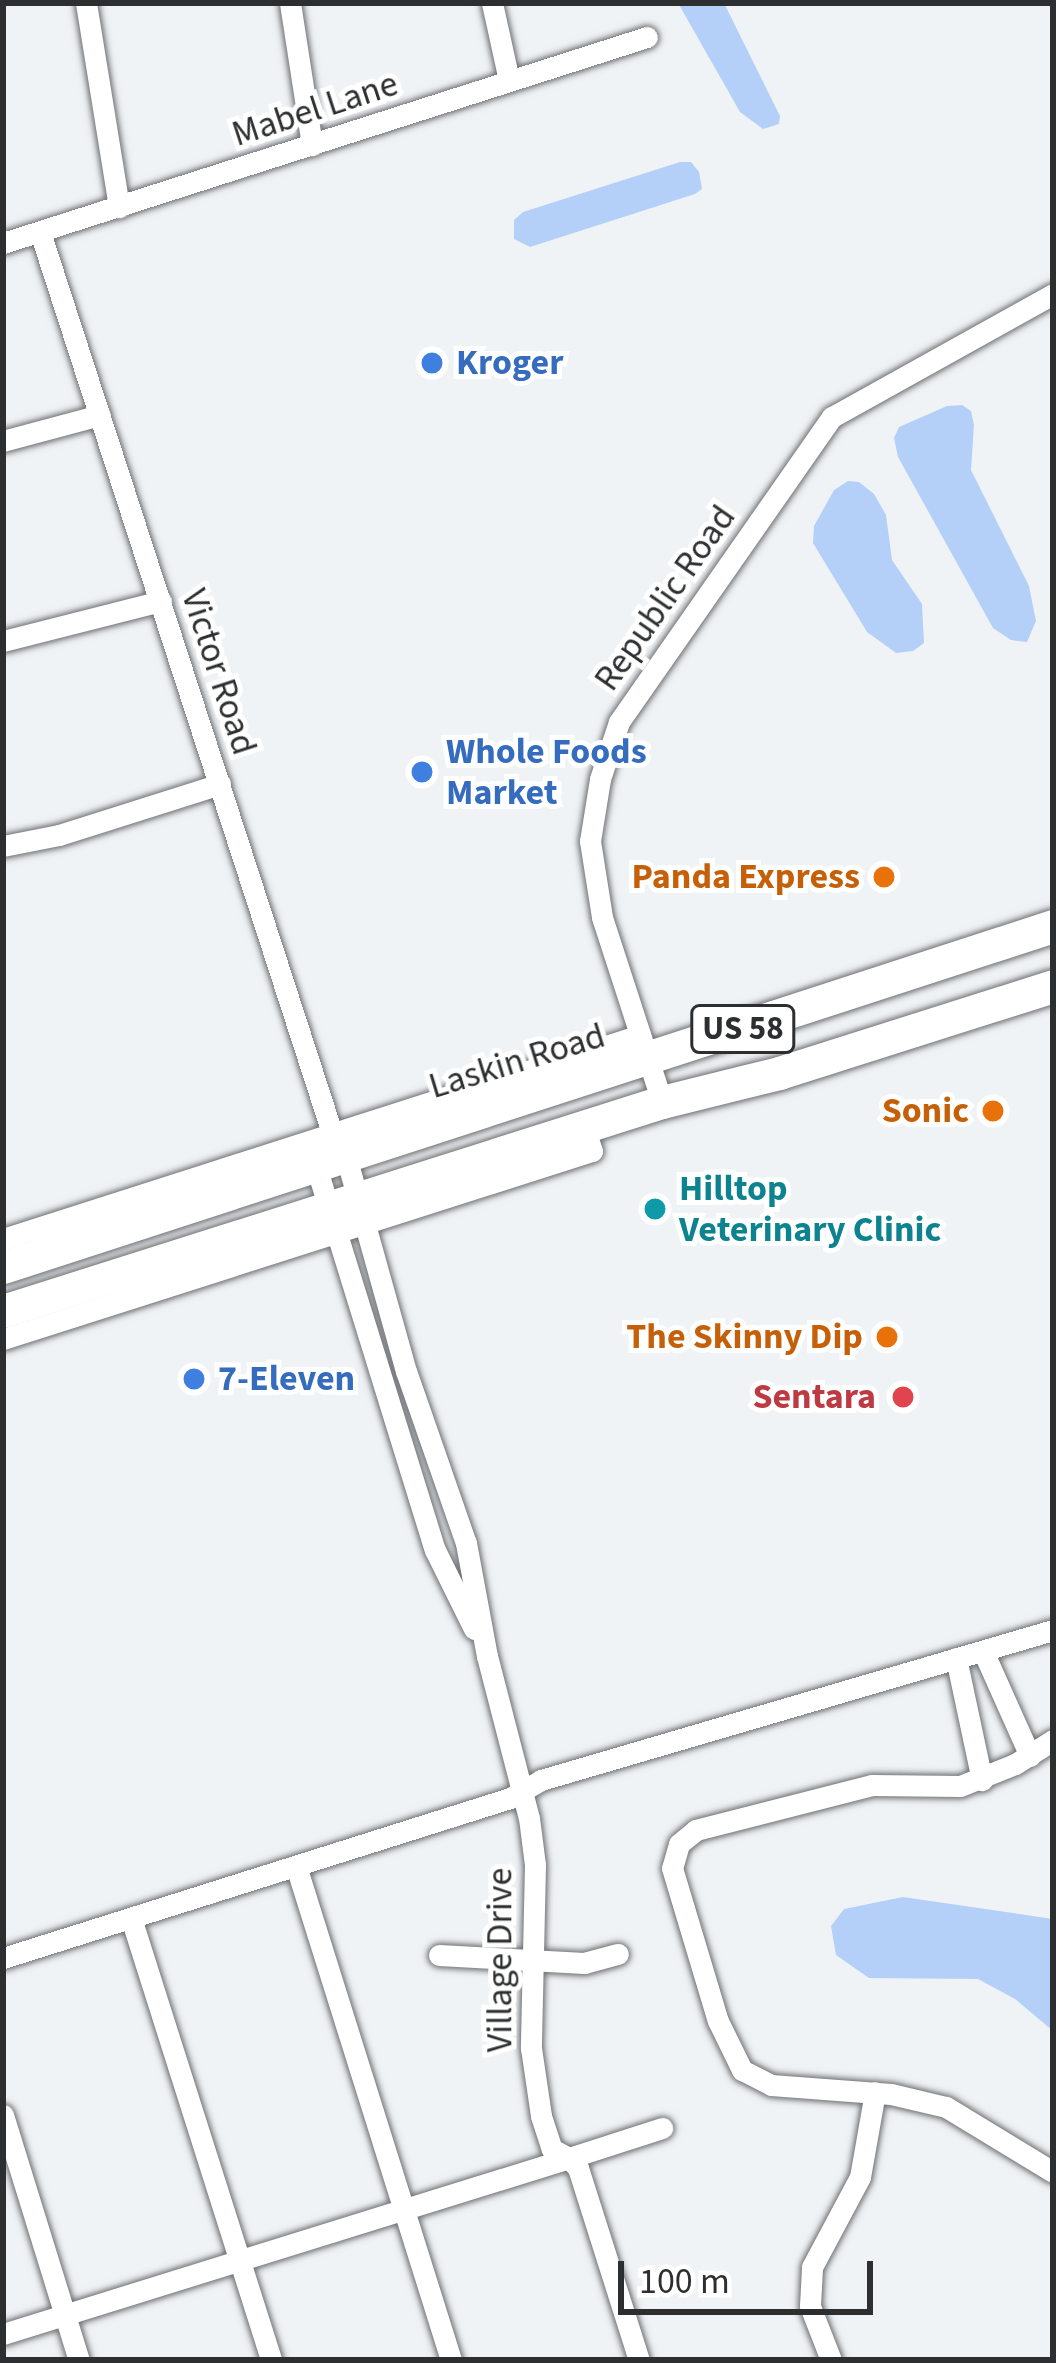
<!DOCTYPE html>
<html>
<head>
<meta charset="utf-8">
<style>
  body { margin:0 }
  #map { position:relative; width:1056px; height:2363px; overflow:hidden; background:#f0f3f6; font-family:"Source Sans 3",sans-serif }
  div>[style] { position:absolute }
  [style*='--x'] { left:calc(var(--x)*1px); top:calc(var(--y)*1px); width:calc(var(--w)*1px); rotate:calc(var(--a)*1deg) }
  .water>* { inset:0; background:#b4d0f8 }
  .roads { filter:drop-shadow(0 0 3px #6e7073) drop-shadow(0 0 3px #6e7073) }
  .street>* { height:21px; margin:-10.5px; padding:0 10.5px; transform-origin:10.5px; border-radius:10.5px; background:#fff }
  .primary>* { height:33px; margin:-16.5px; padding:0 16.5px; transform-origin:16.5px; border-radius:16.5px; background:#fff }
  .dots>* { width:33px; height:33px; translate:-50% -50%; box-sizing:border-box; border:6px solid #fff; border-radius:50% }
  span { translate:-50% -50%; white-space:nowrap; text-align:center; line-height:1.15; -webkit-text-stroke:10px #fff; paint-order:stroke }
  .shield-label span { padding:3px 9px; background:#fff; border:3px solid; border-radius:9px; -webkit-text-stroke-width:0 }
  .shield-label { font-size:33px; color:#2d2e30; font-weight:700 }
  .street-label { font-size:36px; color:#2d2e30 }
  .shop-label { font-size:36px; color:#366cbe; font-weight:700 }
  .left { translate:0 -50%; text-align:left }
  .food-label { font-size:36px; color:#c56008; font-weight:700 }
  .right { translate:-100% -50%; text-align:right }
  .culture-label { font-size:36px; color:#0d838f; font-weight:700 }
  .health-label { font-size:36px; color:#be3a42; font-weight:700 }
  .frame { position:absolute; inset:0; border:6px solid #2d2e30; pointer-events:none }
  .scale { position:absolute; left:618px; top:2261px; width:255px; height:54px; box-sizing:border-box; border:6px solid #2d2e30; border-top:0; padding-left:15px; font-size:36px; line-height:42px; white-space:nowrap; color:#2d2e30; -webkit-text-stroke:9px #fff; paint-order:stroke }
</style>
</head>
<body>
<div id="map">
  <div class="water">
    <i style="clip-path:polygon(678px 3px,724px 3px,780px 116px,779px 124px,763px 129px,740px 112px)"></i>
    <i style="clip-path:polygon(680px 162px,691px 162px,699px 172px,702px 189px,695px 194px,530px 247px,514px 239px,514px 220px,523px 212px)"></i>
    <i style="clip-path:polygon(962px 405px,971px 411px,974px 425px,971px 470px,1029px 586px,1036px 621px,1027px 642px,1011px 640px,993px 628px,898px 457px,894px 438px,899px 427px,947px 406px)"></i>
    <i style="clip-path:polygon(848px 481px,859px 482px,874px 494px,886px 515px,892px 560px,922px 604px,924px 643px,913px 651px,896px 653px,867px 632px,813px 543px,814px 526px,834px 490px)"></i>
    <i style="clip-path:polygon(903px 1897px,1053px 1919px,1053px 2031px,1015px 1999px,978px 1979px,869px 1978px,836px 1955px,831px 1926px,844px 1909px)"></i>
  </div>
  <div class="roads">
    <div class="street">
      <i style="--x:86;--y:3;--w:207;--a:80.8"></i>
      <i style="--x:290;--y:3;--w:144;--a:81.2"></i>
      <i style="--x:492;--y:3;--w:79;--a:77.6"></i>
      <i style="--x:40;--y:232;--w:947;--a:72.04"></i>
      <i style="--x:3;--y:243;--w:676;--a:-17.74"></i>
      <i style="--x:3;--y:441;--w:100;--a:-15"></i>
      <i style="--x:3;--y:641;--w:163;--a:-14.2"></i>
      <i style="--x:3;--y:846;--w:57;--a:-11.1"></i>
      <i style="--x:59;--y:835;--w:169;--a:-17.6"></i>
      <i style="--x:662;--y:1102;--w:194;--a:-108"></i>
      <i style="--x:602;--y:917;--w:77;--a:-99"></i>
      <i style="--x:590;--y:841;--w:63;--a:-80.8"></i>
      <i style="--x:600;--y:779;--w:60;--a:-71.6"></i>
      <i style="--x:619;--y:722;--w:372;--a:-55.1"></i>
      <i style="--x:832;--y:417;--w:253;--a:-29.1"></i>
      <i style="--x:345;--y:1153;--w:226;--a:74.4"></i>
      <i style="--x:406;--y:1371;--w:182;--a:70.8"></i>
      <i style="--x:466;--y:1543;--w:115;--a:79.5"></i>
      <i style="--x:487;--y:1656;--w:167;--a:75.5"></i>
      <i style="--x:529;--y:1818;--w:47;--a:82.7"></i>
      <i style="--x:535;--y:1865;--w:183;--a:91.3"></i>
      <i style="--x:531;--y:2048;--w:69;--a:81.6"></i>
      <i style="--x:541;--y:2116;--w:35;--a:72"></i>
      <i style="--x:552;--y:2149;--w:19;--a:28"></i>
      <i style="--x:569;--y:2158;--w:98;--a:-17.9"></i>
      <i style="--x:315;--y:1163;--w:405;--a:72.8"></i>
      <i style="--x:435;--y:1550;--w:88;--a:63.7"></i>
      <i style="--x:3;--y:1239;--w:669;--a:-17.76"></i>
      <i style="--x:3;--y:1339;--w:618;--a:-17.7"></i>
      <i style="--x:592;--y:1151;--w:25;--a:-108"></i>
      <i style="--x:983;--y:1651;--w:115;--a:65.9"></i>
      <i style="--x:956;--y:1658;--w:125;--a:78"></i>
      <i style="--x:1053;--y:1740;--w:45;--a:147.7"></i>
      <i style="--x:1015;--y:1764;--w:59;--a:158.2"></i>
      <i style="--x:960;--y:1786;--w:88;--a:-179.3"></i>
      <i style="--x:872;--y:1785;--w:182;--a:165.7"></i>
      <i style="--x:696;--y:1830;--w:22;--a:141"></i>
      <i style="--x:679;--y:1844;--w:25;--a:106"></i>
      <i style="--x:672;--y:1868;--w:160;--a:73.3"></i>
      <i style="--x:718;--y:2021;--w:55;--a:63.9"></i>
      <i style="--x:742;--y:2070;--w:33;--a:27"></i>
      <i style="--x:771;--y:2085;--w:120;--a:4.3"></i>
      <i style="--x:891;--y:2094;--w:57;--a:13.3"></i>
      <i style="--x:946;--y:2107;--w:125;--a:31.3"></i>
      <i style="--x:296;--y:1866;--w:518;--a:72.58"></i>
      <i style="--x:131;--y:1918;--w:464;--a:72.4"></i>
      <i style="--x:439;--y:1955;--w:145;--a:3.2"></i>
      <i style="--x:584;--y:1963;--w:35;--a:-15"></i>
      <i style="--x:3;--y:1958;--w:532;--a:-17.51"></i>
      <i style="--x:510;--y:1798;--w:36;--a:-30"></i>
      <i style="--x:541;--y:1780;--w:534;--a:-16.33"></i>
      <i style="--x:3;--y:2115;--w:257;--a:72.8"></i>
      <i style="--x:3;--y:2334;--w:593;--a:-17.27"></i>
      <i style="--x:569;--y:2158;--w:13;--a:48"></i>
      <i style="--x:578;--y:2168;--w:201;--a:72.4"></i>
      <i style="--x:831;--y:2360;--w:58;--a:-111.3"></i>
      <i style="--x:810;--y:2306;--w:39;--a:-87"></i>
      <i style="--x:812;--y:2267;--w:102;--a:-61.9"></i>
      <i style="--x:860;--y:2177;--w:86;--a:-80"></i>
    </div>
    <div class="primary">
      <i style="--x:3;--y:1267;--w:1104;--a:-17.99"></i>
      <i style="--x:3;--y:1311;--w:691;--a:-17.6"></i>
      <i style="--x:662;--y:1102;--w:121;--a:-13.9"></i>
      <i style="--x:779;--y:1073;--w:287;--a:-17.6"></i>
    </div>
  </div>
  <div class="dots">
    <i style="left:432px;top:363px;background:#3f7fe0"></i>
    <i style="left:422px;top:772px;background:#3f7fe0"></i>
    <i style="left:884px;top:877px;background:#e8710a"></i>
    <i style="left:993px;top:1111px;background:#e8710a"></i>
    <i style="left:655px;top:1209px;background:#0f9aa8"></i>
    <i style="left:887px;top:1337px;background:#e8710a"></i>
    <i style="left:194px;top:1379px;background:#3f7fe0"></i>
    <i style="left:903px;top:1397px;background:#e0444e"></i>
  </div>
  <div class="shield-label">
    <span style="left:743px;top:1029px">US 58</span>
  </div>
  <div class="street-label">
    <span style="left:315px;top:109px;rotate:-18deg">Mabel Lane</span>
    <span style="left:665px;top:598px;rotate:-55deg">Republic Road</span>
    <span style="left:219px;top:672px;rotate:72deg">Victor Road</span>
    <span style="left:517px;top:1061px;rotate:-17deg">Laskin Road</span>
    <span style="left:500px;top:1960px;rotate:-90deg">Village Drive</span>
  </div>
  <div class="shop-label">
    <span class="left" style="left:456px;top:363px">Kroger</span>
    <span class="left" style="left:446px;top:772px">Whole Foods<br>Market</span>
    <span class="left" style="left:218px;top:1379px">7-Eleven</span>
  </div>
  <div class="food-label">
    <span class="right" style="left:860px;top:877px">Panda Express</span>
    <span class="right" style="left:969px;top:1111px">Sonic</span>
    <span class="right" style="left:863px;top:1337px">The Skinny Dip</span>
  </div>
  <div class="culture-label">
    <span class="left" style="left:679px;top:1209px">Hilltop<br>Veterinary Clinic</span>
  </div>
  <div class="health-label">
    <span class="right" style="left:876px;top:1397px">Sentara</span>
  </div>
  <div class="frame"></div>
  <div class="scale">100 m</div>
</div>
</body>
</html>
